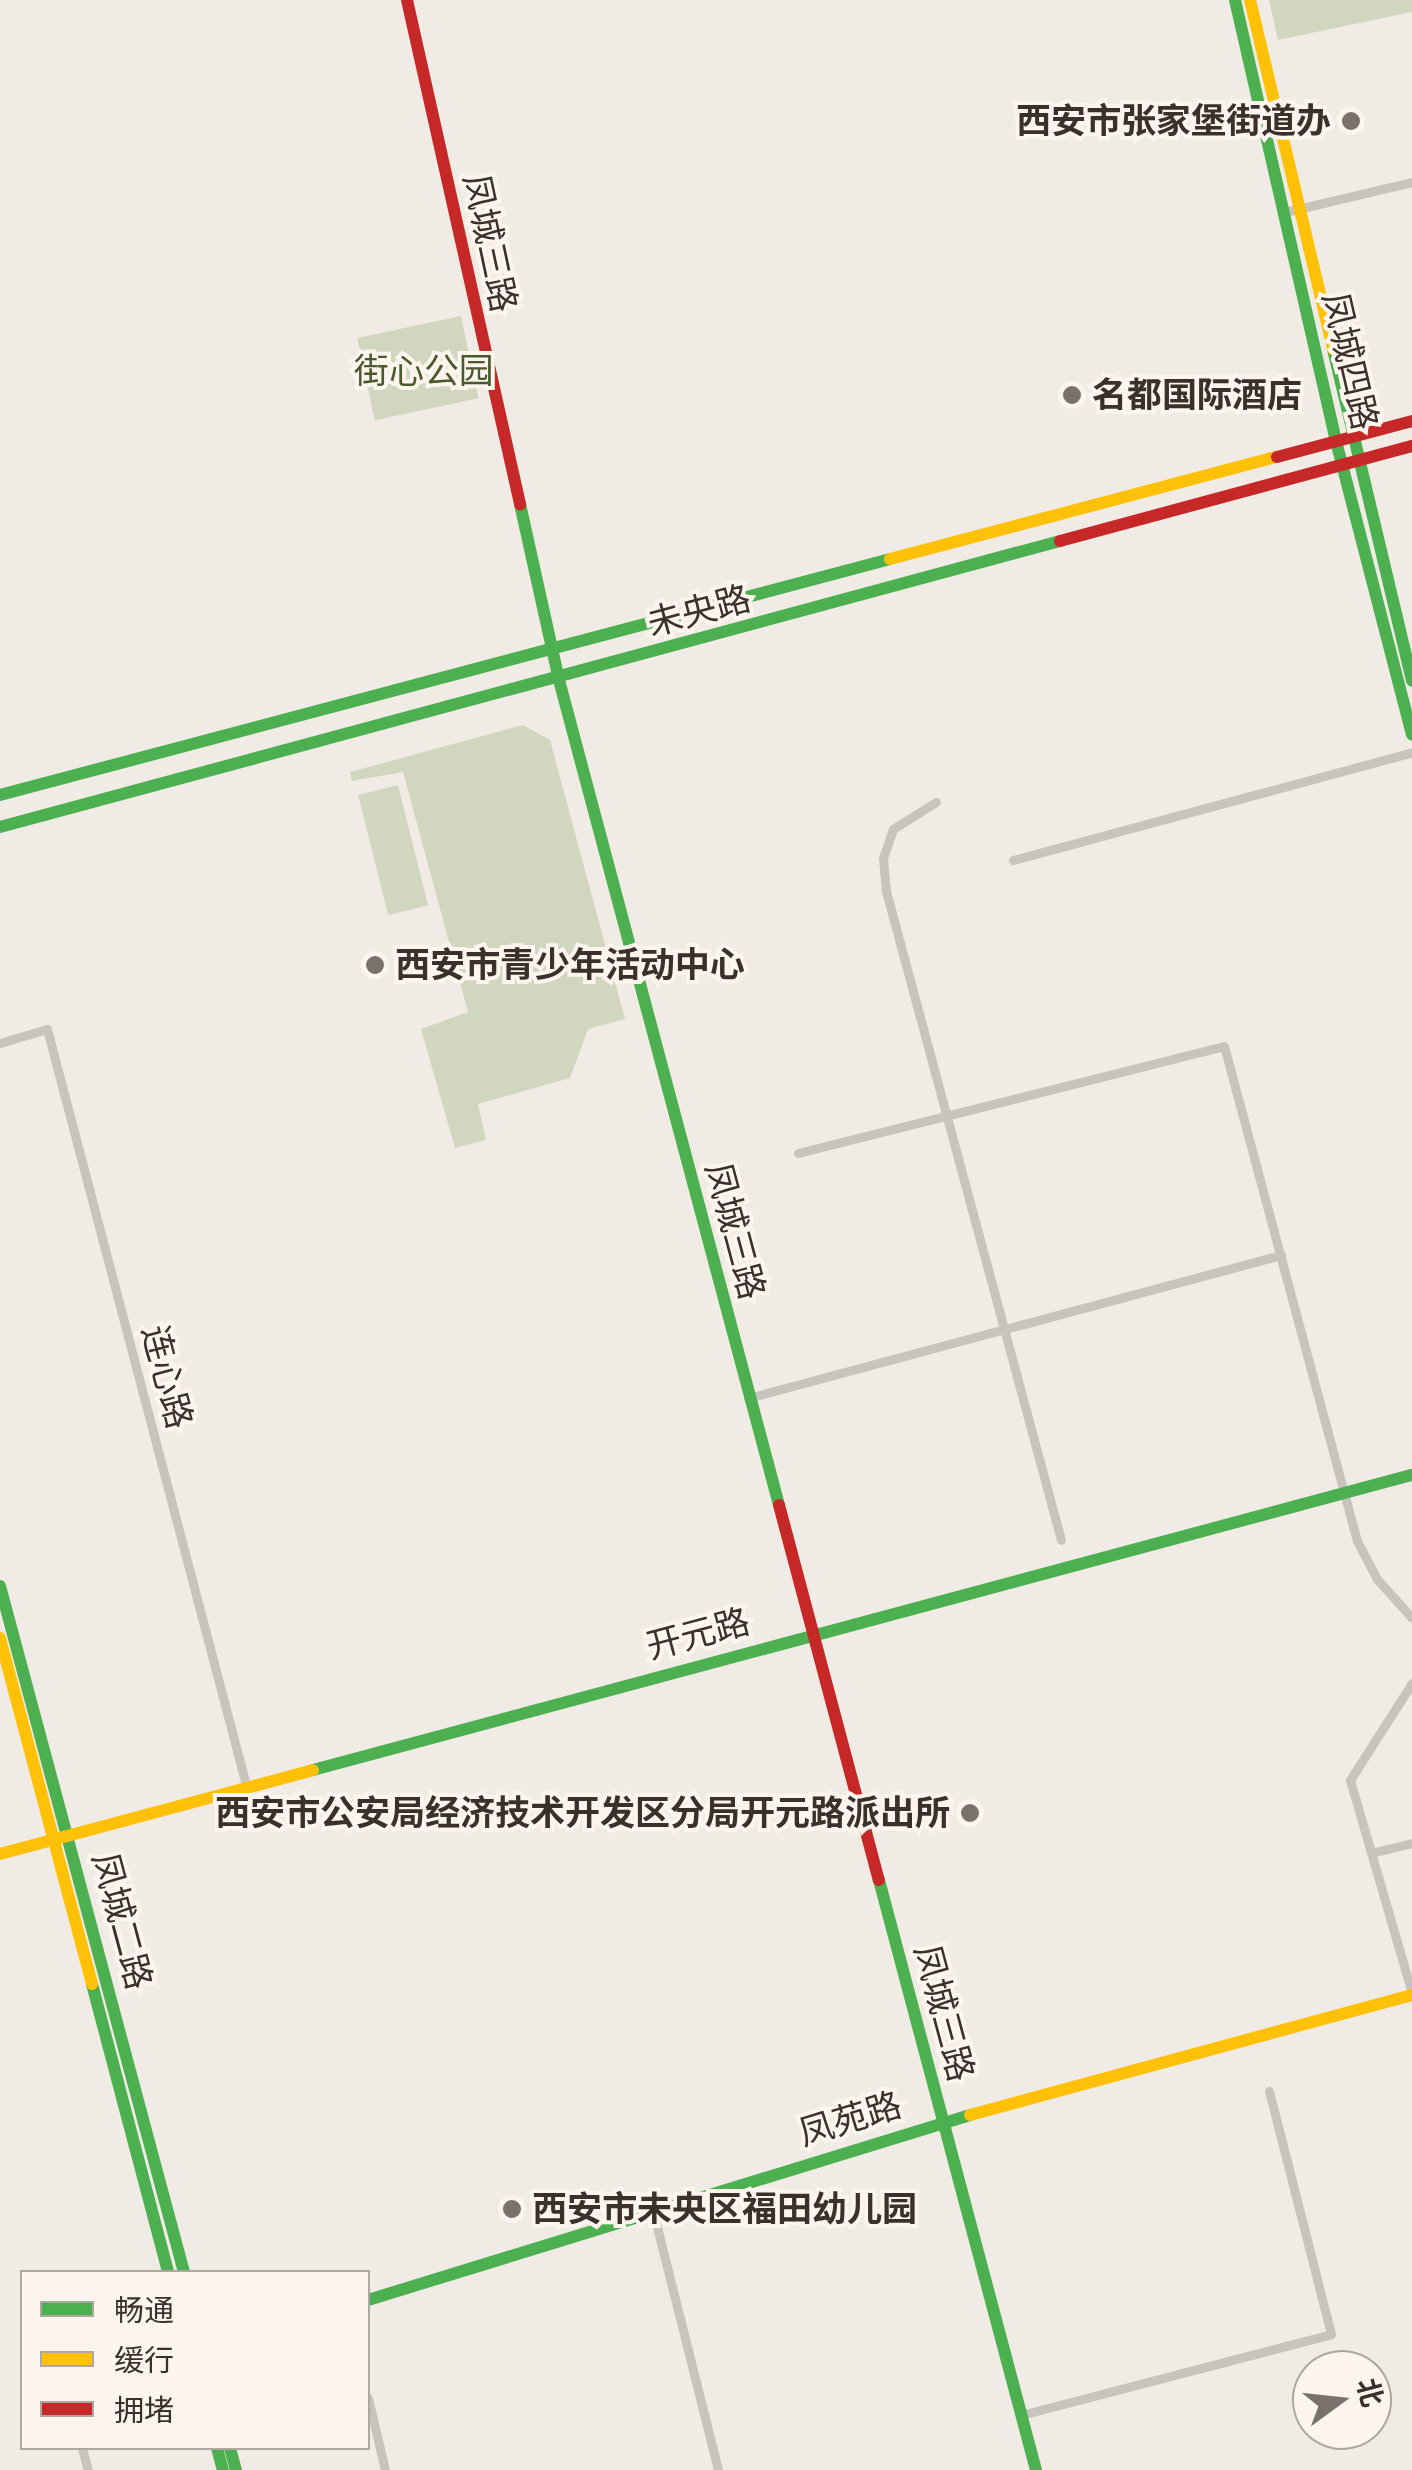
<!DOCTYPE html>
<html>
<head>
<meta charset="utf-8">
<style>
  body { margin:0 }
  #map { position:relative; width:1412px; height:2470px; overflow:hidden; background:#f0ebe5; font-family:Jost,"Noto Sans SC",sans-serif }
  div>[style] { position:absolute }
  [style*='--x'] { left:calc(var(--x)*1px); top:calc(var(--y)*1px); width:calc(var(--w)*1px); rotate:calc(var(--a)*1deg) }
  .green>* { inset:0; background:#d1d6bf; transform-origin:0 0 }
  .street>* { height:9px; margin:-4.5px; padding:0 4.5px; transform-origin:4.5px; border-radius:4.5px; background:#c9c3be }
  .fast>* { height:12px; margin:-6px; padding:0 6px; transform-origin:6px; border-radius:6px; background:#4caf50 }
  .slow>* { height:12px; margin:-6px; padding:0 6px; transform-origin:6px; border-radius:6px; background:#ffc107 }
  .jam>* { height:12px; margin:-6px; padding:0 6px; transform-origin:6px; border-radius:6px; background:#c62828 }
  .dots>* { width:28px; height:28px; translate:-50% -50%; box-sizing:border-box; border:5px solid #fbf5ee; border-radius:50% }
  span { translate:-50% -50%; white-space:nowrap; text-align:center; line-height:1.15; -webkit-text-stroke:8px #fbf5ee; paint-order:stroke }
  .poi-label { font-size:35px; color:#3b302b; font-weight:700 }
  .right { translate:-100% -50%; text-align:right }
  .left { translate:0 -50%; text-align:left }
  .street-label { font-size:35px; color:#3b302b }
  .park-label { font-size:35px; color:#4a5a2e }
  .legend { position:absolute; left:20px; top:2270px; width:350px; height:180px; box-sizing:border-box; background:#fbf5ee; border:2px solid #aea6a0; margin:0; padding:12px 18px; list-style:none; font-size:30px; color:#3b302b }
  .legend li { display:flex; align-items:center; gap:20px; height:50px }
  .legend b { width:50px; border:2px solid #aea6a0 }
  .north { position:absolute; left:1292px; top:2350px; width:100px; height:100px; box-sizing:border-box; background:#fbf5ee; border:2px solid #aea6a0; border-radius:50%; rotate:75deg; font-size:28px; font-weight:700; line-height:40px; text-align:center; color:#3b302b }
  .north::after { content:''; display:block; margin:auto; width:35px; height:45px; background:#7a716c; clip-path:polygon(50% 0,100% 100%,50% 72%,0 100%) }
</style>
</head>
<body>
<div id="map">
  <div class="green">
    <i style="clip-path:polygon(1269px 0,1412px 0,1412px 12px,1278px 40px)"></i>
    <i style="left:461px;top:316px;width:84px;height:106px;rotate:78deg"></i>
    <i style="clip-path:polygon(523px 725px,550px 740px,625px 1019px,588px 1029px,570px 1078px,478px 1104px,486px 1140px,455px 1148px,421px 1029px,468px 1012px,403px 772px,352px 781px,350px 772px)"></i>
    <i style="left:398px;top:785px;width:124px;height:41px;rotate:76deg"></i>
  </div>
  <div class="street">
    <i style="--x:1285;--y:212;--w:130;--a:-13.3"></i>
    <i style="--x:936;--y:802;--w:51;--a:147.9"></i>
    <i style="--x:893;--y:829;--w:31;--a:109"></i>
    <i style="--x:883;--y:858;--w:33;--a:85"></i>
    <i style="--x:886;--y:891;--w:672;--a:74.91"></i>
    <i style="--x:1013;--y:860;--w:413;--a:-15.1"></i>
    <i style="--x:0;--y:1043;--w:49;--a:-16.6"></i>
    <i style="--x:47;--y:1029;--w:782;--a:75.25"></i>
    <i style="--x:798;--y:1153;--w:439;--a:-14.1"></i>
    <i style="--x:1224;--y:1046;--w:513;--a:74.96"></i>
    <i style="--x:1357;--y:1541;--w:43;--a:62.2"></i>
    <i style="--x:1377;--y:1579;--w:52;--a:48.1"></i>
    <i style="--x:748;--y:1398;--w:552;--a:-15.02"></i>
    <i style="--x:1412;--y:1683;--w:115;--a:122.6"></i>
    <i style="--x:1350;--y:1780;--w:222;--a:73.8"></i>
    <i style="--x:1371;--y:1853;--w:42;--a:-13.7"></i>
    <i style="--x:653;--y:2211;--w:267;--a:75.9"></i>
    <i style="--x:368;--y:2398;--w:74;--a:76.7"></i>
    <i style="--x:1021;--y:2415;--w:320;--a:-14.6"></i>
    <i style="--x:1331;--y:2334;--w:251;--a:-104.3"></i>
    <i style="--x:82;--y:2448;--w:23;--a:75"></i>
  </div>
  <div class="fast">
    <i style="--x:1235;--y:0;--w:452;--a:77.1"></i>
    <i style="--x:1336;--y:441;--w:303;--a:75.5"></i>
    <i style="--x:1333;--y:349;--w:341;--a:76.6"></i>
    <i style="--x:520;--y:504;--w:180;--a:77.5"></i>
    <i style="--x:559;--y:680;--w:854;--a:75.07"></i>
    <i style="--x:0;--y:795;--w:921;--a:-14.85"></i>
    <i style="--x:0;--y:827;--w:1098;--a:-15.1"></i>
    <i style="--x:0;--y:1586;--w:710;--a:74.99"></i>
    <i style="--x:313;--y:1770;--w:1138;--a:-15.03"></i>
    <i style="--x:879;--y:1880;--w:611;--a:75.1"></i>
    <i style="--x:92;--y:1984;--w:298;--a:75.2"></i>
    <i style="--x:368;--y:2300;--w:630;--a:-17.08"></i>
    <i style="--x:217;--y:2448;--w:23;--a:75"></i>
    <i style="--x:230;--y:2448;--w:23;--a:75"></i>
  </div>
  <div class="slow">
    <i style="--x:1250;--y:0;--w:359;--a:76.6"></i>
    <i style="--x:890;--y:559;--w:400;--a:-14.8"></i>
    <i style="--x:0;--y:1638;--w:358;--a:75.1"></i>
    <i style="--x:0;--y:1854;--w:324;--a:-15"></i>
    <i style="--x:970;--y:2115;--w:458;--a:-15.2"></i>
  </div>
  <div class="jam">
    <i style="--x:407;--y:0;--w:517;--a:77.36"></i>
    <i style="--x:1277;--y:457;--w:140;--a:-14.9"></i>
    <i style="--x:1060;--y:541;--w:365;--a:-15.1"></i>
    <i style="--x:779;--y:1505;--w:388;--a:75.1"></i>
  </div>
  <div class="dots">
    <i style="left:1351px;top:121px;background:#7a716c"></i>
    <i style="left:1072px;top:395px;background:#7a716c"></i>
    <i style="left:375px;top:965px;background:#7a716c"></i>
    <i style="left:970px;top:1813px;background:#7a716c"></i>
    <i style="left:512px;top:2209px;background:#7a716c"></i>
  </div>
  <div class="poi-label">
    <span class="right" style="left:1331px;top:121px">西安市张家堡街道办</span>
    <span class="left" style="left:1092px;top:395px">名都国际酒店</span>
    <span class="left" style="left:395px;top:965px">西安市青少年活动中心</span>
    <span class="right" style="left:950px;top:1813px">西安市公安局经济技术开发区分局开元路派出所</span>
    <span class="left" style="left:532px;top:2209px">西安市未央区福田幼儿园</span>
  </div>
  <div class="street-label">
    <span style="left:490px;top:243px;rotate:78deg">凤城三路</span>
    <span style="left:1350px;top:361px;rotate:77deg">凤城四路</span>
    <span style="left:699px;top:611px;rotate:-15deg">未央路</span>
    <span style="left:735px;top:1231px;rotate:75deg">凤城三路</span>
    <span style="left:167px;top:1377px;rotate:75deg">连心路</span>
    <span style="left:698px;top:1634px;rotate:-15deg">开元路</span>
    <span style="left:122px;top:1921px;rotate:75deg">凤城二路</span>
    <span style="left:944px;top:2013px;rotate:75deg">凤城三路</span>
    <span style="left:850px;top:2119px;rotate:-17deg">凤苑路</span>
  </div>
  <div class="park-label">
    <span style="left:424px;top:371px">街心公园</span>
  </div>
  <ul class="legend">
  <li><b style="height:12px;background:#4caf50"></b>畅通</li>
  <li><b style="height:12px;background:#ffc107"></b>缓行</li>
  <li><b style="height:12px;background:#c62828"></b>拥堵</li>
  </ul>
  <div class="north">北</div>
</div>
</body>
</html>
